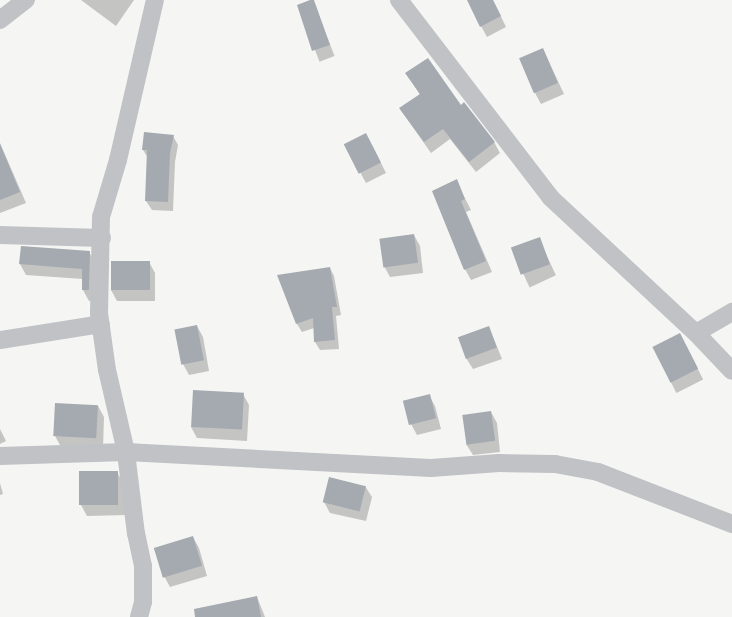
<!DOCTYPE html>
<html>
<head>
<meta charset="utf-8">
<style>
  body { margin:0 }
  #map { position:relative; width:732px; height:617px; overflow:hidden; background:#f5f6f3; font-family:"Fira Sans Condensed",sans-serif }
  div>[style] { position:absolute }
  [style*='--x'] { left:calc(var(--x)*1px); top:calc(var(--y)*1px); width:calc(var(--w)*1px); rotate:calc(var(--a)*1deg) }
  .shadow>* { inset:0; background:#0003; transform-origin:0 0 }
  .building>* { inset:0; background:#a4aab0; transform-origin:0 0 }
  .minor>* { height:18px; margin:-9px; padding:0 9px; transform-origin:9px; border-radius:9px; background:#c0c2c6 }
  span { translate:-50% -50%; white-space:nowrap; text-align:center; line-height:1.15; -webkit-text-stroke:4px #fff; paint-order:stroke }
</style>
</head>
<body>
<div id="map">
  <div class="shadow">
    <i style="clip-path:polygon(81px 0,134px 0,116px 26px)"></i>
    <i style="left:313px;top:0;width:60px;height:16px;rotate:69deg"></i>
    <i style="clip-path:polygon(475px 0,493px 0,506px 27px,487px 37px,481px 26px)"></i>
    <i style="clip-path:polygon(543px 49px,564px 94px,541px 104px,535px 93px)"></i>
    <i style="clip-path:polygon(407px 74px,461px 106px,494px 142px,500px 153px,476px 172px,450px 139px,431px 153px,400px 109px,420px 95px)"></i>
    <i style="clip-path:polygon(173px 136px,178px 145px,175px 162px,173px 211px,152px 210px,146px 201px,148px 158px,143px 150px)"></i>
    <i style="clip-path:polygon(0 143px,26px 203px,0 213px)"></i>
    <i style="clip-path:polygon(372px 145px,386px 173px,366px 183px,360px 172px)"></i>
    <i style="clip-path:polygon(456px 181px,471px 210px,466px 212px,492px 272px,471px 280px,465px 269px)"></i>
    <i style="clip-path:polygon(414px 235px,420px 246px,423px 273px,390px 277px,384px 266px)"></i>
    <i style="left:539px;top:239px;width:40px;height:29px;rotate:65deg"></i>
    <i style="clip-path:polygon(89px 252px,95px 263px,95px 301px,89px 301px,83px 290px,83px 279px,26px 275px,20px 264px)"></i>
    <i style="clip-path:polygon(149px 262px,155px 273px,155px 301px,117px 301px,111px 290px)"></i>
    <i style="clip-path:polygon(330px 268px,334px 276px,341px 315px,336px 316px,339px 349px,320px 350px,315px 342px,314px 328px,302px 332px,297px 324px,279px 276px)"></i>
    <i style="clip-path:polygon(197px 326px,203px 337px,209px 371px,189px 375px,183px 364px)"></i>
    <i style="clip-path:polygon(489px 327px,502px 359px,473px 369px,466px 358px)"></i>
    <i style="left:680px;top:334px;width:51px;height:30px;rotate:63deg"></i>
    <i style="clip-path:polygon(243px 394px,249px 405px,247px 441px,197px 438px,191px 427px)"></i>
    <i style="clip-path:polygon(429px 395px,435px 406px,441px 429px,417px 435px,411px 424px)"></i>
    <i style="clip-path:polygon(98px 406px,104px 417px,103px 448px,61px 447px,55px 436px)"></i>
    <i style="clip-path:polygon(491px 412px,497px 423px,500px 452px,473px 455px,466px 444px)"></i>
    <i style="clip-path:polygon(0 429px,6px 441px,0 444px)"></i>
    <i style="clip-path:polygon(117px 472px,123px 483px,127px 515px,87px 516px,81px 505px)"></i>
    <i style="clip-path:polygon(0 483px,3px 494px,0 495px)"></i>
    <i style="clip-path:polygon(365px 486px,372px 497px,366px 521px,330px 513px,324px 502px)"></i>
    <i style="clip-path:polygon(193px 537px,199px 548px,207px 576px,170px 587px,164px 576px)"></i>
    <i style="clip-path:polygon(257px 597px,265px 617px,226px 617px)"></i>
  </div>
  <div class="building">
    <i style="clip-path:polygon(310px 0,314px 0,330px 45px,312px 51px,297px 5px)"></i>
    <i style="clip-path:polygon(467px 0,493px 0,501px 16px,480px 27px)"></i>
    <i style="left:543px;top:48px;width:38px;height:26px;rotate:67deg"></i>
    <i style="clip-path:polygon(428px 58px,461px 105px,464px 102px,495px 142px,469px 162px,443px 129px,424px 142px,399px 108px,420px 94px,405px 73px)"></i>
    <i style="clip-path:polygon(144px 132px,174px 135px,170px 153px,168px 202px,145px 201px,147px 150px,142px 150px)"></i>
    <i style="left:366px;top:133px;width:33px;height:25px;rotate:63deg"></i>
    <i style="clip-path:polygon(0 144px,20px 192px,0 200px)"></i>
    <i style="clip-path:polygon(457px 179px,465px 199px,461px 201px,486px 261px,464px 270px,432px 191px)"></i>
    <i style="left:414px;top:234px;width:29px;height:35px;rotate:82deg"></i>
    <i style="left:540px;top:237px;width:29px;height:31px;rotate:70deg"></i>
    <i style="clip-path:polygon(21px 246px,90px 251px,89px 290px,82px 290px,82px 269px,19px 264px)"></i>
    <i style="left:111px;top:261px;width:39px;height:29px"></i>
    <i style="clip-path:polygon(330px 267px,337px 307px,332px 307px,335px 340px,314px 342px,313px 318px,296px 324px,277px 275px)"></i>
    <i style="left:197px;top:325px;width:36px;height:23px;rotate:79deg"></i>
    <i style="left:489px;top:326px;width:23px;height:33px;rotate:70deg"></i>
    <i style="left:680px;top:333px;width:40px;height:31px;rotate:63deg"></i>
    <i style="left:193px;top:390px;width:51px;height:37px;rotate:3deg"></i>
    <i style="left:430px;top:394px;width:25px;height:28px;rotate:76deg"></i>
    <i style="left:55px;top:403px;width:43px;height:33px;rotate:3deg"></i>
    <i style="left:491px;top:411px;width:30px;height:29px;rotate:82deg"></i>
    <i style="left:79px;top:471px;width:39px;height:34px"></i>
    <i style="left:329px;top:477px;width:38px;height:26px;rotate:14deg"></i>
    <i style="left:193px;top:536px;width:31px;height:41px;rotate:73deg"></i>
    <i style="clip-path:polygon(257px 596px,261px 617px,195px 617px,194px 609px)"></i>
  </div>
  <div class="minor">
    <i style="--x:399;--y:0;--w:250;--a:52.5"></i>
    <i style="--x:551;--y:198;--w:198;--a:43"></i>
    <i style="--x:696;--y:333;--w:42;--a:-30.3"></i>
    <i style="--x:0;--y:20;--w:33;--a:-38"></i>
    <i style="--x:0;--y:235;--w:102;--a:1.7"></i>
    <i style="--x:696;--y:333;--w:52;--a:46.5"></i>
    <i style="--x:0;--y:340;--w:102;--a:-9"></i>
    <i style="--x:0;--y:456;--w:126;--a:-1.8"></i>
    <i style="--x:126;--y:452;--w:305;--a:3"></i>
    <i style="--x:431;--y:468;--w:68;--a:-4.2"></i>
    <i style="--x:499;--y:463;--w:56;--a:1"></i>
    <i style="--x:555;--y:464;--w:44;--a:10.5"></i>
    <i style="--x:598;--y:472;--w:144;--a:21.2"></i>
    <i style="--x:139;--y:617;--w:16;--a:-75"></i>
    <i style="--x:143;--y:602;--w:36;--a:-90"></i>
    <i style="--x:143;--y:566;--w:33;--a:-102"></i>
    <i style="--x:136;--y:534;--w:83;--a:-97"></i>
    <i style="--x:126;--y:452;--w:84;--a:-103"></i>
    <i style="--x:107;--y:370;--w:58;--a:-98"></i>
    <i style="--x:99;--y:313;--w:96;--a:-88.8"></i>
    <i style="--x:101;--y:217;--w:59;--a:-73.4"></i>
    <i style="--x:118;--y:160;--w:164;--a:-77"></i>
  </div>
</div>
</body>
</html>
